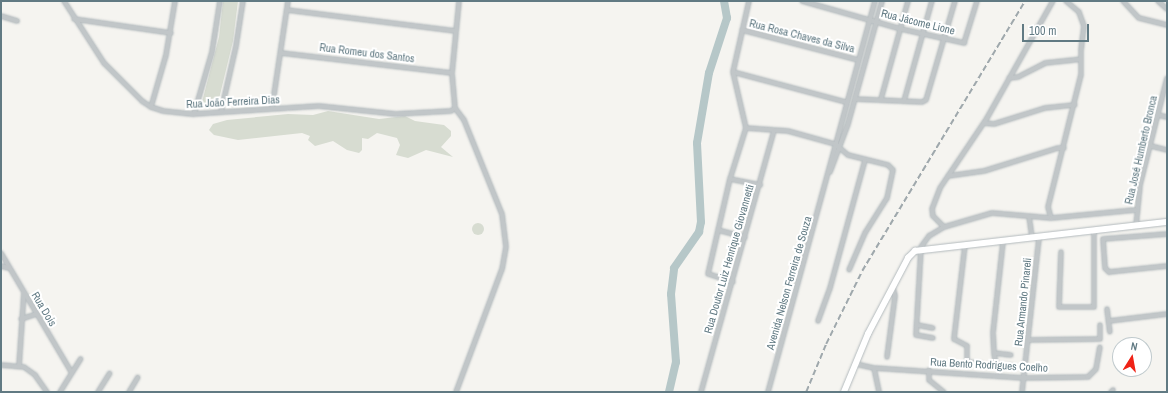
<!DOCTYPE html>
<html>
<head>
<meta charset="utf-8">
<style>
  body { margin:0 }
  #map { position:relative; width:1168px; height:393px; overflow:hidden; background:#f5f4f0; font-family:"Archivo Narrow",sans-serif }
  div>[style] { position:absolute }
  [style*='--x'] { left:calc(var(--x)*1px); top:calc(var(--y)*1px); width:calc(var(--w)*1px); rotate:calc(var(--a)*1deg) }
  .green>* { inset:0; background:#d7dcd1 }
  .round { border-radius:50% }
  .river>* { height:8px; margin:-4px; padding:0 4px; transform-origin:4px; border-radius:4px; background:#b6c7c8 }
  .roads { filter:drop-shadow(0 0 1px #b3babd) drop-shadow(0 0 1px #b3babd) }
  .street>* { height:4px; margin:-2px; padding:0 2px; transform-origin:2px; border-radius:2px; background:#c1c6c8 }
  .secondary>* { height:5.5px; margin:-2.75px; padding:0 2.75px; transform-origin:2.75px; border-radius:2.75px; background:#fff }
  .rail>* { height:1.5px; margin-top:-0.75px; transform-origin:0; background:repeating-linear-gradient(90deg,#9fa8ac 0 6px,transparent 0 9px) }
  span { translate:-50% -50%; white-space:nowrap; text-align:center; line-height:1.15; -webkit-text-stroke:4px #fff; paint-order:stroke }
  .street-label { font-size:11px; color:#617a83 }
  .frame { position:absolute; inset:0; border:2px solid #617a83; pointer-events:none }
  .north { position:absolute; left:1112px; top:337px; width:40px; height:40px; box-sizing:border-box; background:#fff; border:1px solid #c0cacd; border-radius:50%; rotate:11deg; font-size:11px; font-weight:700; line-height:16px; text-align:center; color:#617a83 }
  .north::after { content:''; display:block; margin:auto; width:14px; height:18px; background:#ef2216; clip-path:polygon(50% 0,100% 100%,50% 72%,0 100%) }
  .scale { position:absolute; left:1022px; top:24px; width:67px; height:18px; box-sizing:border-box; border:2px solid #617a83; border-top:0; padding-left:5px; font-size:12px; line-height:14px; white-space:nowrap; color:#617a83; -webkit-text-stroke:3px #fff; paint-order:stroke }
</style>
</head>
<body>
<div id="map">
  <div class="green">
    <i style="clip-path:polygon(223px 1px,238px 1px,233px 41px,218px 103px,209px 109px,202px 102px,219px 37px)"></i>
    <i style="clip-path:polygon(328px 111px,379px 119px,405px 116px,415px 121px,444px 125px,451px 131px,451px 136px,441px 147px,453px 157px,426px 150px,408px 158px,396px 155px,400px 145px,397px 138px,377px 133px,368px 139px,362px 138px,362px 150px,359px 153px,347px 150px,333px 141px,315px 146px,308px 140px,310px 136px,302px 133px,238px 140px,214px 135px,209px 130px,213px 124px,227px 120px,288px 114px,313px 115px)"></i>
    <i class="round" style="left:472px;top:223px;width:12px;height:12px"></i>
  </div>
  <div class="river">
    <i style="--x:669;--y:392;--w:31;--a:-77"></i>
    <i style="--x:676;--y:362;--w:68;--a:-94.2"></i>
    <i style="--x:671;--y:294;--w:26;--a:-83"></i>
    <i style="--x:674;--y:268;--w:44;--a:-55.2"></i>
    <i style="--x:699;--y:232;--w:10;--a:-79"></i>
    <i style="--x:701;--y:222;--w:79;--a:-92.9"></i>
    <i style="--x:697;--y:143;--w:71;--a:-80.3"></i>
    <i style="--x:709;--y:73;--w:58;--a:-71.9"></i>
    <i style="--x:727;--y:18;--w:17;--a:-100"></i>
  </div>
  <div class="roads">
    <div class="street">
      <i style="--x:64;--y:1;--w:74;--a:57.2"></i>
      <i style="--x:104;--y:63;--w:54;--a:45"></i>
      <i style="--x:142;--y:101;--w:11;--a:34"></i>
      <i style="--x:151;--y:107;--w:13;--a:18"></i>
      <i style="--x:163;--y:111;--w:31;--a:6"></i>
      <i style="--x:194;--y:114;--w:125;--a:-3.7"></i>
      <i style="--x:319;--y:106;--w:77;--a:5.9"></i>
      <i style="--x:396;--y:114;--w:55;--a:-3.1"></i>
      <i style="--x:451;--y:111;--w:5;--a:-37"></i>
      <i style="--x:802;--y:1;--w:103;--a:15.8"></i>
      <i style="--x:901;--y:29;--w:65;--a:12.5"></i>
      <i style="--x:964;--y:43;--w:44;--a:-72.8"></i>
      <i style="--x:1123;--y:1;--w:23;--a:47"></i>
      <i style="--x:1139;--y:18;--w:29;--a:14"></i>
      <i style="--x:1158;--y:1;--w:12;--a:42"></i>
      <i style="--x:287;--y:10;--w:170;--a:7.1"></i>
      <i style="--x:1;--y:16;--w:17;--a:17"></i>
      <i style="--x:74;--y:19;--w:98;--a:8.2"></i>
      <i style="--x:742;--y:30;--w:120;--a:14.5"></i>
      <i style="--x:281;--y:53;--w:172;--a:6.7"></i>
      <i style="--x:733;--y:72;--w:117;--a:14.9"></i>
      <i style="--x:1009;--y:78;--w:9;--a:-6"></i>
      <i style="--x:1018;--y:77;--w:30;--a:-27"></i>
      <i style="--x:1045;--y:63;--w:36;--a:-6"></i>
      <i style="--x:855;--y:99;--w:67;--a:2.6"></i>
      <i style="--x:922;--y:102;--w:4;--a:-27"></i>
      <i style="--x:926;--y:100;--w:103;--a:-73.7"></i>
      <i style="--x:881;--y:99;--w:102;--a:-74.6"></i>
      <i style="--x:904;--y:101;--w:104;--a:-74.4"></i>
      <i style="--x:151;--y:107;--w:54;--a:-73.9"></i>
      <i style="--x:166;--y:55;--w:55;--a:-80.5"></i>
      <i style="--x:272;--y:108;--w:108;--a:-81.5"></i>
      <i style="--x:455;--y:108;--w:15;--a:53"></i>
      <i style="--x:464;--y:120;--w:101;--a:68"></i>
      <i style="--x:502;--y:214;--w:33;--a:83"></i>
      <i style="--x:506;--y:247;--w:22;--a:100"></i>
      <i style="--x:502;--y:269;--w:131;--a:110.5"></i>
      <i style="--x:455;--y:108;--w:35;--a:-95"></i>
      <i style="--x:452;--y:73;--w:72;--a:-84.4"></i>
      <i style="--x:221;--y:112;--w:68;--a:-77.2"></i>
      <i style="--x:236;--y:46;--w:46;--a:-81.2"></i>
      <i style="--x:194;--y:114;--w:65;--a:-73.8"></i>
      <i style="--x:212;--y:52;--w:52;--a:-81.1"></i>
      <i style="--x:1158;--y:115;--w:9;--a:13"></i>
      <i style="--x:984;--y:123;--w:10;--a:6"></i>
      <i style="--x:994;--y:124;--w:53;--a:-17.4"></i>
      <i style="--x:1045;--y:108;--w:30;--a:-6"></i>
      <i style="--x:746;--y:128;--w:42;--a:4.1"></i>
      <i style="--x:788;--y:131;--w:49;--a:15.5"></i>
      <i style="--x:835;--y:144;--w:17;--a:40"></i>
      <i style="--x:848;--y:155;--w:41;--a:14"></i>
      <i style="--x:888;--y:165;--w:7;--a:45"></i>
      <i style="--x:893;--y:170;--w:29;--a:102"></i>
      <i style="--x:887;--y:198;--w:41;--a:122.2"></i>
      <i style="--x:865;--y:233;--w:40;--a:113.4"></i>
      <i style="--x:1151;--y:146;--w:16;--a:14"></i>
      <i style="--x:830;--y:172;--w:51;--a:-69.4"></i>
      <i style="--x:848;--y:124;--w:128;--a:-74.5"></i>
      <i style="--x:948;--y:176;--w:36;--a:-8"></i>
      <i style="--x:984;--y:171;--w:77;--a:-17.3"></i>
      <i style="--x:1058;--y:148;--w:6;--a:0"></i>
      <i style="--x:730;--y:179;--w:31;--a:11"></i>
      <i style="--x:1029;--y:216;--w:22;--a:82"></i>
      <i style="--x:1051;--y:218;--w:11;--a:-105"></i>
      <i style="--x:1048;--y:207;--w:136;--a:-76"></i>
      <i style="--x:1081;--y:75;--w:25;--a:-90"></i>
      <i style="--x:1081;--y:50;--w:24;--a:-83"></i>
      <i style="--x:1084;--y:26;--w:15;--a:-110"></i>
      <i style="--x:1079;--y:12;--w:17;--a:-140"></i>
      <i style="--x:1136;--y:226;--w:41;--a:-84.4"></i>
      <i style="--x:1140;--y:185;--w:110;--a:-75.8"></i>
      <i style="--x:944;--y:227;--w:16;--a:-135"></i>
      <i style="--x:933;--y:216;--w:7;--a:-98"></i>
      <i style="--x:932;--y:209;--w:22;--a:-69"></i>
      <i style="--x:940;--y:188;--w:84;--a:-56.1"></i>
      <i style="--x:987;--y:118;--w:134;--a:-60.6"></i>
      <i style="--x:718;--y:230;--w:28;--a:15"></i>
      <i style="--x:1167;--y:234;--w:64;--a:175.5"></i>
      <i style="--x:1103;--y:239;--w:29;--a:86"></i>
      <i style="--x:1105;--y:268;--w:6;--a:45"></i>
      <i style="--x:1109;--y:272;--w:58;--a:-5.9"></i>
      <i style="--x:1003;--y:242;--w:92;--a:96.3"></i>
      <i style="--x:993;--y:333;--w:20;--a:87"></i>
      <i style="--x:994;--y:353;--w:11;--a:80"></i>
      <i style="--x:996;--y:364;--w:17;--a:7"></i>
      <i style="--x:965;--y:245;--w:95;--a:96.7"></i>
      <i style="--x:954;--y:339;--w:15;--a:28"></i>
      <i style="--x:967;--y:346;--w:16;--a:90"></i>
      <i style="--x:967;--y:362;--w:15;--a:8"></i>
      <i style="--x:1061;--y:252;--w:55;--a:92.1"></i>
      <i style="--x:1059;--y:307;--w:35;--a:0"></i>
      <i style="--x:1094;--y:307;--w:76;--a:-90"></i>
      <i style="--x:1;--y:253;--w:139;--a:59.4"></i>
      <i style="--x:1;--y:266;--w:8;--a:14"></i>
      <i style="--x:733;--y:282;--w:26;--a:-162"></i>
      <i style="--x:708;--y:274;--w:98;--a:-77"></i>
      <i style="--x:730;--y:179;--w:53;--a:-72.6"></i>
      <i style="--x:746;--y:128;--w:57;--a:-103.1"></i>
      <i style="--x:733;--y:72;--w:73;--a:-77.3"></i>
      <i style="--x:1107;--y:309;--w:23;--a:83"></i>
      <i style="--x:21;--y:319;--w:16;--a:-18"></i>
      <i style="--x:818;--y:321;--w:35;--a:-70"></i>
      <i style="--x:830;--y:288;--w:133;--a:-74.7"></i>
      <i style="--x:1109;--y:321;--w:58;--a:-6.9"></i>
      <i style="--x:917;--y:325;--w:16;--a:11"></i>
      <i style="--x:933;--y:338;--w:17;--a:-170"></i>
      <i style="--x:916;--y:335;--w:88;--a:-86.7"></i>
      <i style="--x:921;--y:247;--w:14;--a:-54"></i>
      <i style="--x:929;--y:236;--w:17;--a:-31"></i>
      <i style="--x:944;--y:227;--w:50;--a:-16.3"></i>
      <i style="--x:992;--y:213;--w:59;--a:4.8"></i>
      <i style="--x:1051;--y:218;--w:85;--a:-5.4"></i>
      <i style="--x:1028;--y:340;--w:72;--a:-0.8"></i>
      <i style="--x:1100;--y:339;--w:14;--a:-90"></i>
      <i style="--x:994;--y:353;--w:17;--a:7"></i>
      <i style="--x:887;--y:357;--w:62;--a:-82.5"></i>
      <i style="--x:895;--y:296;--w:9;--a:-103"></i>
      <i style="--x:856;--y:364;--w:18;--a:13"></i>
      <i style="--x:874;--y:368;--w:150;--a:3.8"></i>
      <i style="--x:1024;--y:378;--w:64;--a:-0.9"></i>
      <i style="--x:1088;--y:377;--w:11;--a:-45"></i>
      <i style="--x:1096;--y:369;--w:22;--a:-80"></i>
      <i style="--x:1;--y:365;--w:23;--a:5"></i>
      <i style="--x:24;--y:367;--w:14;--a:36"></i>
      <i style="--x:35;--y:375;--w:21;--a:55"></i>
      <i style="--x:19;--y:366;--w:73;--a:-86.1"></i>
      <i style="--x:874;--y:368;--w:25;--a:78"></i>
      <i style="--x:929;--y:370;--w:10;--a:90"></i>
      <i style="--x:929;--y:380;--w:19;--a:39"></i>
      <i style="--x:60;--y:392;--w:39;--a:-58"></i>
      <i style="--x:98;--y:392;--w:22;--a:-58"></i>
      <i style="--x:129;--y:392;--w:17;--a:-59"></i>
      <i style="--x:701;--y:392;--w:271;--a:-74.4"></i>
      <i style="--x:768;--y:392;--w:405;--a:-74.7"></i>
      <i style="--x:1022;--y:392;--w:156;--a:-83.7"></i>
      <i style="--x:1111;--y:392;--w:3;--a:-45"></i>
    </div>
    <div class="secondary">
      <i style="--x:844;--y:392;--w:63;--a:-67.5"></i>
      <i style="--x:868;--y:334;--w:86;--a:-62.2"></i>
      <i style="--x:908;--y:258;--w:10;--a:-45"></i>
      <i style="--x:915;--y:251;--w:254;--a:-6.6"></i>
    </div>
  </div>
  <div class="rail">
    <i style="--x:806;--y:392;--w:52;--a:-67.4"></i>
    <i style="--x:826;--y:344;--w:81;--a:-63.7"></i>
    <i style="--x:862;--y:271;--w:315;--a:-58.9"></i>
  </div>
  <div class="street-label">
    <span style="left:918px;top:22px;rotate:14deg">Rua Jácome Lione</span>
    <span style="left:802px;top:36px;rotate:14deg">Rua Rosa Chaves da Silva</span>
    <span style="left:367px;top:53px;rotate:7deg">Rua Romeu dos Santos</span>
    <span style="left:233px;top:102px;rotate:-3deg">Rua João Ferreira Dias</span>
    <span style="left:1141px;top:150px;rotate:-77deg">Rua José Humberto Bronca</span>
    <span style="left:729px;top:259px;rotate:-74deg">Rua Doutor Luiz Henrique Giovannetti</span>
    <span style="left:789px;top:283px;rotate:-74deg">Avenida Nelson Ferreira de Souza</span>
    <span style="left:1023px;top:302px;rotate:-84deg">Rua Armando Pinareli</span>
    <span style="left:44px;top:309px;rotate:59deg">Rua Dois</span>
    <span style="left:989px;top:365px;rotate:3deg">Rua Bento Rodrigues Coelho</span>
  </div>
  <div class="frame"></div>
  <div class="north">N</div>
  <div class="scale">100 m</div>
</div>
</body>
</html>
